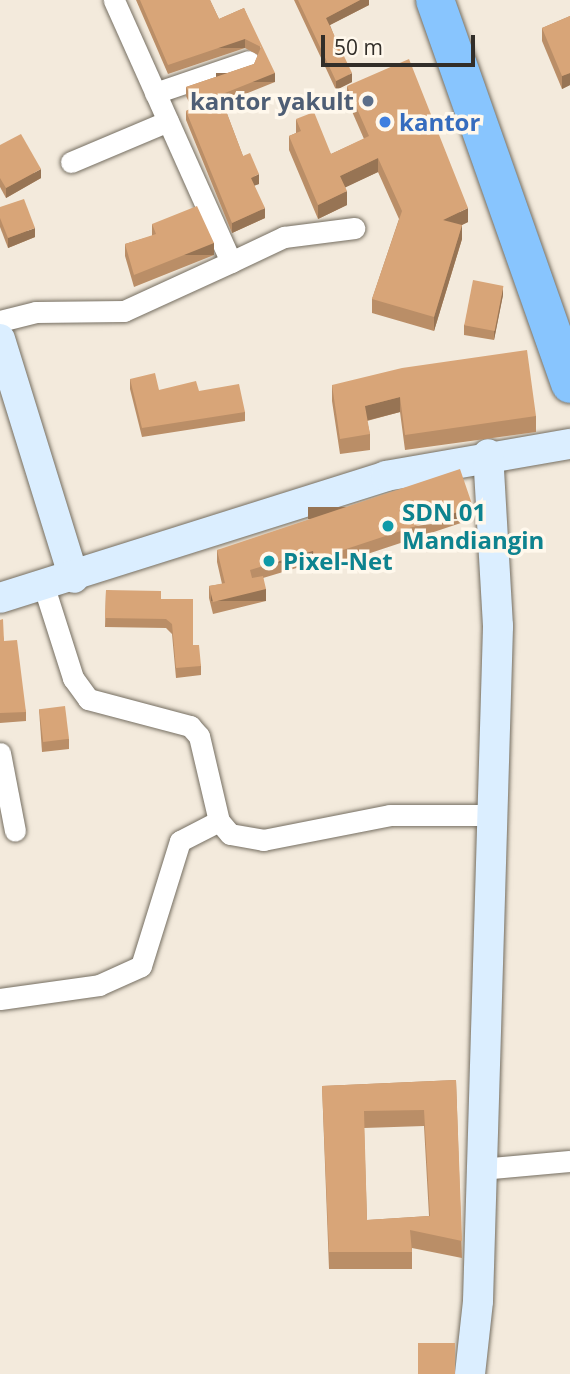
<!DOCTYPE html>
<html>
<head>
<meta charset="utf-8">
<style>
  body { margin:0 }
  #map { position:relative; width:570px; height:1374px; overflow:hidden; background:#f3eadc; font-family:"Open Sans",sans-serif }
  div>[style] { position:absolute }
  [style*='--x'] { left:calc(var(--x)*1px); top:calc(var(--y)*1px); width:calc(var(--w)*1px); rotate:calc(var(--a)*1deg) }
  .roads { filter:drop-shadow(0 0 2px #756e61) drop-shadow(0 0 2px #756e61) }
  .street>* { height:21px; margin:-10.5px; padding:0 10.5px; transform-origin:10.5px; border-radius:10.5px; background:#fff }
  .secondary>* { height:30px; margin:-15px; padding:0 15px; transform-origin:15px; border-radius:15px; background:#dbeeff }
  .highway>* { height:38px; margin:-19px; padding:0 19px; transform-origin:19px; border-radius:19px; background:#88c5fe }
  .wall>* { inset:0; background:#ba8e67 }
  .shaded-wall>* { inset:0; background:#977454; transform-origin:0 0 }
  .building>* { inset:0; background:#d8a578; transform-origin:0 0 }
  .dots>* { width:19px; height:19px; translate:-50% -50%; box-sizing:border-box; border:4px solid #fff8ec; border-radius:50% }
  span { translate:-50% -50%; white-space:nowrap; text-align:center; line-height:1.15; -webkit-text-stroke:7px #fff8ec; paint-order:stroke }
  .service-label { font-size:24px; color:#4e5e75; font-weight:700 }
  .right { translate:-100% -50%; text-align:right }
  .shop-label { font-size:24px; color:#366cbe; font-weight:700 }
  .left { translate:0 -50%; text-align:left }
  .culture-label { font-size:24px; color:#0d838f; font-weight:700 }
  .scale { position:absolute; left:321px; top:35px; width:154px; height:32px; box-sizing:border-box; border:4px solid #322e29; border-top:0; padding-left:9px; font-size:21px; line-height:24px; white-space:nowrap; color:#322e29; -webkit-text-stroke:5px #fff8ec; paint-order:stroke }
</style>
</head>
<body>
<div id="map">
  <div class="roads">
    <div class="street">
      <i style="--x:155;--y:93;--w:99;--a:-18.8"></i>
      <i style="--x:71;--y:162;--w:105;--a:-22.9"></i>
      <i style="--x:231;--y:262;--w:59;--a:-25.3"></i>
      <i style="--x:284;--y:237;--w:71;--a:-7.3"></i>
      <i style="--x:0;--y:321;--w:37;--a:-14"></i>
      <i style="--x:36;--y:312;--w:88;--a:-0.7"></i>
      <i style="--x:124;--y:311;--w:118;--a:-24.6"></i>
      <i style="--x:231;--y:262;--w:287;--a:-114.1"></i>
      <i style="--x:44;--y:587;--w:96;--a:72.3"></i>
      <i style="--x:73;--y:678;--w:26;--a:54"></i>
      <i style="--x:88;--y:699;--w:106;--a:14.8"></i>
      <i style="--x:190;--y:726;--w:13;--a:48"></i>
      <i style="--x:199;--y:736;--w:87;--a:76.8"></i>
      <i style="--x:219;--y:821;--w:17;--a:50"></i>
      <i style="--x:230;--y:834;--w:34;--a:10"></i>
      <i style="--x:263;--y:840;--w:129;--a:-11.1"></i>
      <i style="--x:390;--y:815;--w:101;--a:0"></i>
      <i style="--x:0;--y:753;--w:79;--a:79.1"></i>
      <i style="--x:0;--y:999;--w:100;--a:-8"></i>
      <i style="--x:99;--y:985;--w:46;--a:-24.3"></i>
      <i style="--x:141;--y:966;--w:131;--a:-72.7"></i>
      <i style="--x:180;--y:841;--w:44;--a:-27.1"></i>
      <i style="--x:480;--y:1169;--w:90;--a:-5.1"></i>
    </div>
    <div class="secondary">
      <i style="--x:0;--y:339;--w:250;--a:72.8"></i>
      <i style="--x:0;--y:598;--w:405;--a:-17.5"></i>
      <i style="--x:386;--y:476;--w:187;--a:-9.9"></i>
      <i style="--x:470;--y:1374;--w:73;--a:-83.7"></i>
      <i style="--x:478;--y:1301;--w:675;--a:-88.3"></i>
      <i style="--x:498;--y:626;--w:172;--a:-93.3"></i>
    </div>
    <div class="highway">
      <i style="--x:435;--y:0;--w:407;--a:70.6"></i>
    </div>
  </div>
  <div class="wall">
    <i style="clip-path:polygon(136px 0,210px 0,219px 19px,244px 8px,275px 82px,223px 103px,243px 156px,259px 184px,254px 185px,265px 218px,232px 233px,186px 120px,186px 111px,192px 108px,186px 96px,186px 87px,254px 64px,258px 55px,245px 48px,168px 74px)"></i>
    <i style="clip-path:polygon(294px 0,369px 0,369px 5px,330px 25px,352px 82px,336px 90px)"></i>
    <i style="clip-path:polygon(570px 16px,570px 85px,562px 89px,542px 41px,542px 28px)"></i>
    <i style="clip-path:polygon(347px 86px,468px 222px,462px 225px,462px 239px,434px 331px,372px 313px,372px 299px,399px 219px,378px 172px,345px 187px,347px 205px,318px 219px,289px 150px,289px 136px,296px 133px,296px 119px,331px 154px,364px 139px,347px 100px)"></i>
    <i style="clip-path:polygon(0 145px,41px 178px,6px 198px,0 187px)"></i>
    <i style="clip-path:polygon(0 207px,35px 237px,8px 248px,0 227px)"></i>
    <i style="clip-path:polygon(152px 224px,214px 255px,134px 287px,125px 256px,125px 244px,152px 236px)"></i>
    <i style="clip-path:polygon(503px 295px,494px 340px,464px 335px,464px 325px)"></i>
    <i style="clip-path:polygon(130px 379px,159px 390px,199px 391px,245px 412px,245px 421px,142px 437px,130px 389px)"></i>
    <i style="clip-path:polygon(332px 385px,536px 416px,536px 432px,405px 450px,400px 412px,367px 421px,370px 434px,370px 450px,340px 454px,332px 401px)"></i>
    <i style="clip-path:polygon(473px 519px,316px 571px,313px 563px,263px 578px,266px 601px,213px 614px,209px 598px,209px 586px,222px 584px,217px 562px,217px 550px)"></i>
    <i style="clip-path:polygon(106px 590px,161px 599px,193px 645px,201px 666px,201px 675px,176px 678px,172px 634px,166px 628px,105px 627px)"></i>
    <i style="clip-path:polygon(0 620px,4px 641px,26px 712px,26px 721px,0 723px)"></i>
    <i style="clip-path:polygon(39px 709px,69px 739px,69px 749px,42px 752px)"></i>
    <i style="clip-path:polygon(evenodd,456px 1080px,462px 1258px,412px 1248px,412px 1269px,329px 1269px,322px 1086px,456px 1080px,424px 1126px,429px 1216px,367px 1220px,364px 1128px,424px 1126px)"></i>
  </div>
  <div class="shaded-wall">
    <i style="clip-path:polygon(360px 0,369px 0,369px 5px,326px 27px,326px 18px)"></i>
    <i style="left:245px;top:39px;width:9px;height:81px;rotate:90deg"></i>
    <i style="left:275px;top:73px;width:9px;height:59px;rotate:90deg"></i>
    <i style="clip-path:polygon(352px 73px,352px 82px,336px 90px,336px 81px)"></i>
    <i style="clip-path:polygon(570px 73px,570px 85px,562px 89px,562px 76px)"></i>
    <i style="clip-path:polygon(378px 158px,378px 172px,340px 190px,340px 176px)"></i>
    <i style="clip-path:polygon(41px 169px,41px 178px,6px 198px,6px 188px)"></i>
    <i style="clip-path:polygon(259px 174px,259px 184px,251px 187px,251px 178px)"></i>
    <i style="clip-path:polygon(347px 191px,347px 205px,318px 219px,318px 205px)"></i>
    <i style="clip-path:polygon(265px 208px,265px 218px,232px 233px,232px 223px)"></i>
    <i style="clip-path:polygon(468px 208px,468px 222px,443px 234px,443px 220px)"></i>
    <i style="clip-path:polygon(462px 225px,462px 239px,434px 331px,434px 317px)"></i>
    <i style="clip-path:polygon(35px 228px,35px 237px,8px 248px,8px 238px)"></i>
    <i style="left:214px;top:243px;width:12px;height:86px;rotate:90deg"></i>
    <i style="clip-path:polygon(503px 286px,503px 295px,494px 340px,494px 331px)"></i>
    <i style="clip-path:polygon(400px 397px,400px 412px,365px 421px,365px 406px)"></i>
    <i style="left:473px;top:507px;width:12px;height:165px;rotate:90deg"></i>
    <i style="left:313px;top:551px;width:12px;height:66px;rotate:90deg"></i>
    <i style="left:266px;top:589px;width:12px;height:55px;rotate:90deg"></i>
  </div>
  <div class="building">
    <i style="clip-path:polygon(140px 0,210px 0,219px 19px,244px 8px,275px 73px,220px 95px,243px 156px,250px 153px,259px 174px,251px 178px,265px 208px,232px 223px,186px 111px,196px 106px,186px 87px,254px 64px,261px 47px,245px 39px,168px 65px)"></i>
    <i style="clip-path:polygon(298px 0,360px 0,326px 18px,352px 73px,336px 81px)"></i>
    <i style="clip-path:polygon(570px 16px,570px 73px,562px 76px,542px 28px)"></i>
    <i style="clip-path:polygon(409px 59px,468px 208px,443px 220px,462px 225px,434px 317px,372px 299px,402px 211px,378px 158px,340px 176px,347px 191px,318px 205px,289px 136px,301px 131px,296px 119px,314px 112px,331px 154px,369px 136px,347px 86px)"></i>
    <i style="clip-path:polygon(21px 134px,41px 169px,6px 188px,0 178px,0 145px)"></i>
    <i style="clip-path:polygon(24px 199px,35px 228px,8px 238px,0 218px,0 207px)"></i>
    <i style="clip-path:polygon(197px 206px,214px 243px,134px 275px,125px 244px,156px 234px,152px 224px)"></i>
    <i style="left:473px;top:280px;width:31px;height:46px;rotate:11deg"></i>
    <i style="clip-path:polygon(527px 350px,536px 416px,405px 435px,400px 397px,365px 406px,370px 434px,340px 439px,332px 385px,402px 368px)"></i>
    <i style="clip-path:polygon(155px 373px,159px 390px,196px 381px,199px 391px,239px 384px,245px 412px,142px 428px,130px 379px)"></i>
    <i style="clip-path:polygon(460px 469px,473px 507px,316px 559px,313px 551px,250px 570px,252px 578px,263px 576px,266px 589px,213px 602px,209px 586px,225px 583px,217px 550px)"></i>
    <i style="clip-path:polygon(106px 590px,161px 591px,161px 599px,193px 599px,193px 645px,199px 645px,201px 666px,176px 668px,172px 624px,166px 619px,105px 618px)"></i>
    <i style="clip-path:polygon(3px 619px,4px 641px,17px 640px,26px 712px,0 713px,0 620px)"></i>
    <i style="left:65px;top:706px;width:33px;height:26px;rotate:83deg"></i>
    <i style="clip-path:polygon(evenodd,456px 1080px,462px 1241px,410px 1230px,412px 1252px,329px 1252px,322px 1086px,456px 1080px,424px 1110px,430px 1216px,367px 1220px,364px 1111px,424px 1110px)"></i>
    <i style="left:418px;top:1343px;width:37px;height:31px"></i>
  </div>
  <div class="dots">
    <i style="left:368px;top:101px;background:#5c6f8a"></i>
    <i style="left:385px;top:122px;background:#3f7fe0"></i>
    <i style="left:388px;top:526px;background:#0f9aa8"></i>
    <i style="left:269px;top:561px;background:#0f9aa8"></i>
  </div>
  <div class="service-label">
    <span class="right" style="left:354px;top:101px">kantor yakult</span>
  </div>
  <div class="shop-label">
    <span class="left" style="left:399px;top:122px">kantor</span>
  </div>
  <div class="culture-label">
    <span class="left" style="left:402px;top:526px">SDN 01<br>Mandiangin</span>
    <span class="left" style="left:283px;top:561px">Pixel-Net</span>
  </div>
  <div class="scale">50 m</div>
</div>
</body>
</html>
